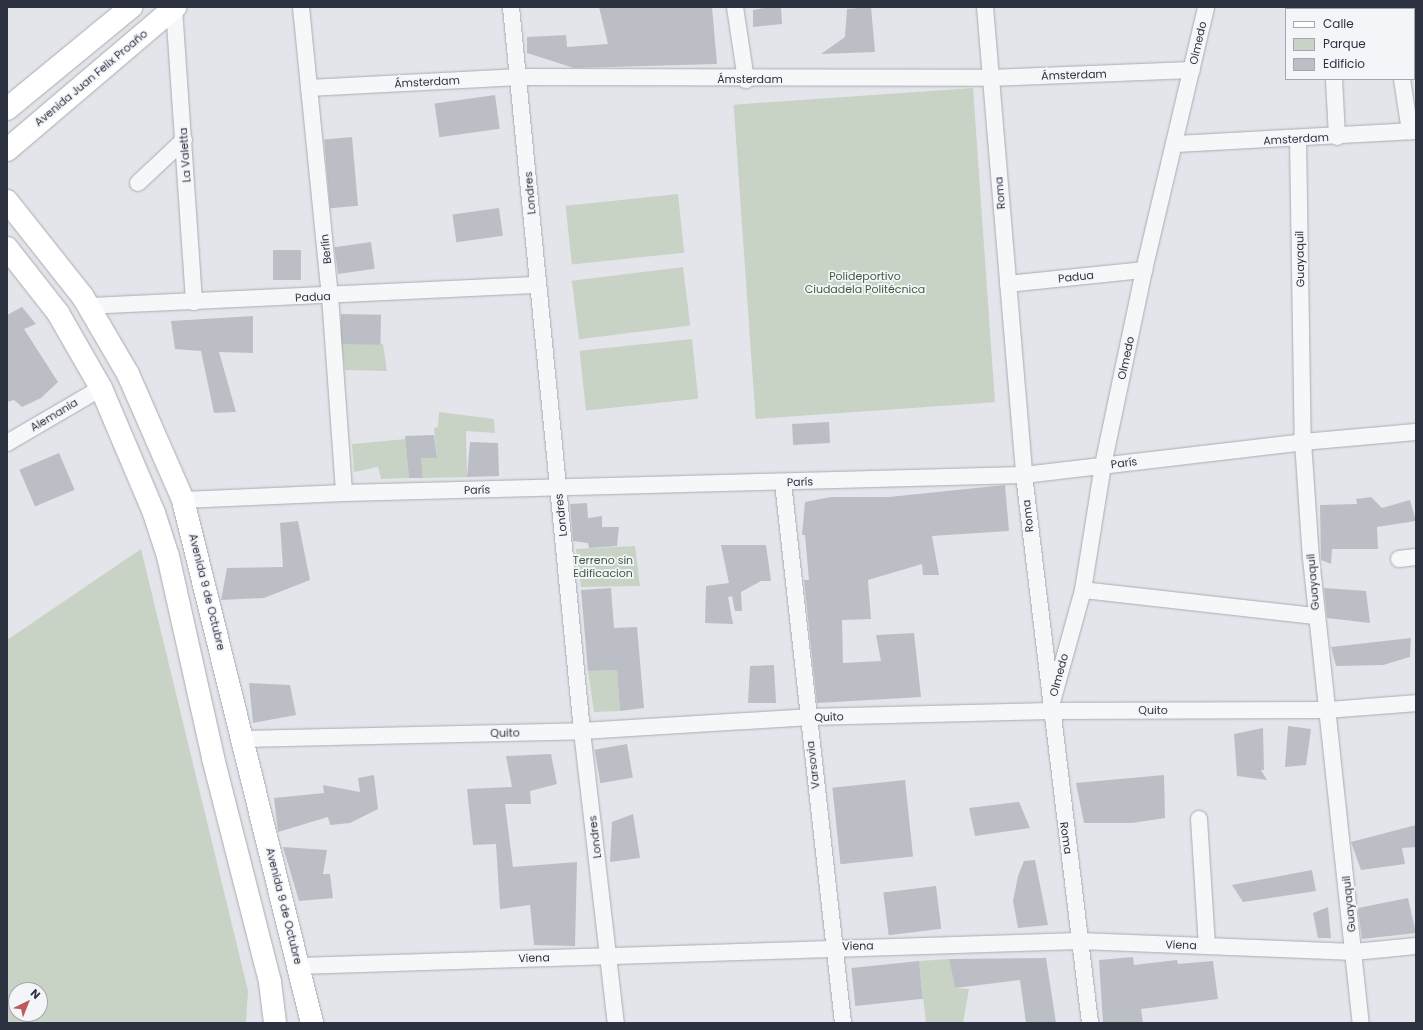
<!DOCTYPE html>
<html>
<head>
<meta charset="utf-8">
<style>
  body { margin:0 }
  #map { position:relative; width:1423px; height:1030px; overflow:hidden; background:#e4e5ea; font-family:Poppins,sans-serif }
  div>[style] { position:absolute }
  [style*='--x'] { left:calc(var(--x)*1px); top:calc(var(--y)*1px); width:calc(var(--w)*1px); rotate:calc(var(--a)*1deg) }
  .green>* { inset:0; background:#c8d3c6; transform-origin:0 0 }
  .building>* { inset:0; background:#bcbec6; transform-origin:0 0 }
  .roads { filter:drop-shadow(0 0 1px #a9acb4) drop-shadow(0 0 1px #a9acb4) }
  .street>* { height:16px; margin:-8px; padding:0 8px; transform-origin:8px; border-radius:8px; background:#f6f7f9 }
  .secondary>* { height:22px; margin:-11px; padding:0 11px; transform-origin:11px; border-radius:11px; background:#fff }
  .primary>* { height:22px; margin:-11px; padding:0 11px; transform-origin:11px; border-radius:11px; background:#fff }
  span { translate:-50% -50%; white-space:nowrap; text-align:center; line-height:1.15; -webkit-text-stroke:3.5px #f3f5f8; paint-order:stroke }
  .street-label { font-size:11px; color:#2d3241 }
  .park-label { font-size:11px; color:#3e5b3c }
  .frame { position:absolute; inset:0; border:8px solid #2d3241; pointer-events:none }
  .legend { position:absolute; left:1285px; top:8px; width:130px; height:72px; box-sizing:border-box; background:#f3f5f8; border:1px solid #a4a7af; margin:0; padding:5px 7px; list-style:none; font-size:12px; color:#2d3241 }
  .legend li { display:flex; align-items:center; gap:8px; height:20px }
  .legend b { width:20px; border:1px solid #a4a7af }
  .north { position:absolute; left:8px; top:982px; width:40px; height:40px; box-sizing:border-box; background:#f3f5f8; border:1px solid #a4a7af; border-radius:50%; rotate:43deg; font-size:11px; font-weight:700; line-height:16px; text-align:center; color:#2d3241 }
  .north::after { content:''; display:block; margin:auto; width:14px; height:18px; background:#c0585a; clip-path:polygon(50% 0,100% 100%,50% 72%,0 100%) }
</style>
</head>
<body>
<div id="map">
  <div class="green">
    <i style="left:973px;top:88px;width:315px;height:240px;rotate:86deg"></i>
    <i style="left:678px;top:194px;width:59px;height:113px;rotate:84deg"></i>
    <i style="left:683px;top:267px;width:59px;height:112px;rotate:83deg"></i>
    <i style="left:692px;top:339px;width:60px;height:113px;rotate:84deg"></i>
    <i style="clip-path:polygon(341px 344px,383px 344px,387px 371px,345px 370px)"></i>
    <i style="clip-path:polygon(439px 412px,494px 419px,495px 433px,466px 431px,467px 477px,423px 478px,421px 458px,437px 458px,434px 428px,438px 427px)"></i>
    <i style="clip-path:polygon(406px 439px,409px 478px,381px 479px,378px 467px,354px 472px,352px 444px)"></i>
    <i style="clip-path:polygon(635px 546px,640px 586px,581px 587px,576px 549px)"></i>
    <i style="clip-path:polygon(evenodd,141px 549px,248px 991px,246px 1023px,7px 1023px,7px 640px,141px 549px,16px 990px,40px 990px,40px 1014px,16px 1014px,16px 990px)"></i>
    <i style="clip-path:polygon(617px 670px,620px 711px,594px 712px,588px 671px)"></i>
    <i style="clip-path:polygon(949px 959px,955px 988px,969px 989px,963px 1023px,926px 1023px,919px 961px)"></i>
  </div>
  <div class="building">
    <i style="clip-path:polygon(599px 7px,712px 7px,717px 64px,574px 68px,527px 53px,527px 37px,566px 35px,567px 47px,608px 44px)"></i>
    <i style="clip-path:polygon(770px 7px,781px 7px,782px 24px,753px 27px,753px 10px)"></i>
    <i style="clip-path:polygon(871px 7px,875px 52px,821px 54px,845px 37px,847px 9px)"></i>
    <i style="left:495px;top:95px;width:34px;height:61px;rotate:82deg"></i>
    <i style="left:352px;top:137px;width:69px;height:28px;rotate:85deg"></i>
    <i style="left:499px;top:208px;width:28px;height:47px;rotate:82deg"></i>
    <i style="left:371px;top:242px;width:27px;height:37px;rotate:82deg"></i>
    <i style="left:273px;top:250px;width:28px;height:30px"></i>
    <i style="clip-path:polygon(22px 307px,36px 324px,24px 329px,58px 382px,41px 398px,22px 407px,14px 400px,7px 402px,7px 315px)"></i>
    <i style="left:341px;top:314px;width:40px;height:30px;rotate:1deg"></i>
    <i style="clip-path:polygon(253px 316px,253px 353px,219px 352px,236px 412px,214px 413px,201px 351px,175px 349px,171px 321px)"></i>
    <i style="left:829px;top:422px;width:21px;height:37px;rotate:87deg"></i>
    <i style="clip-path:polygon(434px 435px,437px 458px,421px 458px,423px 478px,409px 478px,405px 436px)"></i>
    <i style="clip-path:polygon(470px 442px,498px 443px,499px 476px,467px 477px)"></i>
    <i style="left:59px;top:453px;width:40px;height:43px;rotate:67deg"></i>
    <i style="clip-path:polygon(1005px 485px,1009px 531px,932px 536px,939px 575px,923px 575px,922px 564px,868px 580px,871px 619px,842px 620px,843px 663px,881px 661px,876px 635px,914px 633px,921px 697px,817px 703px,804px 580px,809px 580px,805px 535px,802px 535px,805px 502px,831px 497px,889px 497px)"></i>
    <i style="clip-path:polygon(1371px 497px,1382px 508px,1410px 500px,1416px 521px,1377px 527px,1378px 549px,1332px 549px,1331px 564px,1321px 560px,1320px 505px,1357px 504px,1356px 499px)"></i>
    <i style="clip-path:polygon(587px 503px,588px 518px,602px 516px,602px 527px,619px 527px,617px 546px,589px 548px,588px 543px,573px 541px,570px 504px)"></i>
    <i style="clip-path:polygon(298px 521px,310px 580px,264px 598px,221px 600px,227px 568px,283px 567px,280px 523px)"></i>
    <i style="clip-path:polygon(721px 545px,766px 545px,771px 581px,761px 581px,741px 592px,742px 611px,735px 611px,732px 596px,728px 597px,733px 624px,705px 623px,706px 586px,729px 583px)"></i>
    <i style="clip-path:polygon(611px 588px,614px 628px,637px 627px,644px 708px,620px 711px,617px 670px,588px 671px,581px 590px)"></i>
    <i style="clip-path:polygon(1324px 588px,1366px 591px,1370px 623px,1327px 618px)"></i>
    <i style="clip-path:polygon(1411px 638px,1410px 657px,1383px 665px,1336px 666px,1331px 647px)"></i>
    <i style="clip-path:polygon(774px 665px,776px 703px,748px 703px,750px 666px)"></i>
    <i style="clip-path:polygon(249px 683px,290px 685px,296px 715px,253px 723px)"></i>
    <i style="clip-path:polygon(1288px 726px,1311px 729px,1306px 765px,1285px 767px)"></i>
    <i style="clip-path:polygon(1263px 728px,1264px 770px,1261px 770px,1267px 780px,1237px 776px,1234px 734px)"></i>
    <i style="left:627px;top:744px;width:34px;height:33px;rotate:80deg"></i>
    <i style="clip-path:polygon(551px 754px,557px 784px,530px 791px,531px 804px,505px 804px,513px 867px,577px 862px,575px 946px,534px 945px,530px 905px,500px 909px,496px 844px,473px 845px,467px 789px,512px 787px,506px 756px)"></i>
    <i style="clip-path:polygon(374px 775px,378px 809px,350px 823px,330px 825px,328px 817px,278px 832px,274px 798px,324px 793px,323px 785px,360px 792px,358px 778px)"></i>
    <i style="clip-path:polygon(1164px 775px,1165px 818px,1132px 823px,1084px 823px,1076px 783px)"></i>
    <i style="left:905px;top:780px;width:77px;height:73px;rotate:84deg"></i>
    <i style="clip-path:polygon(1019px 802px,1030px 828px,975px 836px,969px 808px)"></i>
    <i style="clip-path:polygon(633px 814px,640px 858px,610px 862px,612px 822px)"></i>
    <i style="clip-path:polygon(1416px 825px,1416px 847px,1402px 848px,1405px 864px,1361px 870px,1351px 842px)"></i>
    <i style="clip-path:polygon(283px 847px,327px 850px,323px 874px,330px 874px,333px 898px,299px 901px)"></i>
    <i style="clip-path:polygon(1035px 860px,1048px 925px,1018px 928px,1013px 901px,1018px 876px,1024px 861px)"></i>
    <i style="clip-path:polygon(1312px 870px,1316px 891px,1243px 902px,1232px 885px)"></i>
    <i style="left:936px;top:886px;width:43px;height:53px;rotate:83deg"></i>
    <i style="clip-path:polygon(1408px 898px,1416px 933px,1362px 939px,1358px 908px)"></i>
    <i style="clip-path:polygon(1328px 907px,1331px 938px,1318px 938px,1313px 913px)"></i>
    <i style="clip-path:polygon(1133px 957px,1134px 965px,1177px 960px,1178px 964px,1213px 961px,1218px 999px,1141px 1009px,1143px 1023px,1103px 1023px,1099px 960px)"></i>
    <i style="clip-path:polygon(1046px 958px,1056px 1023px,1026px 1023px,1020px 980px,955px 988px,949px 959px)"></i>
    <i style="left:919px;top:961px;width:38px;height:68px;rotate:84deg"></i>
  </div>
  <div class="roads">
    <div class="street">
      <i style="--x:301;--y:7;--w:290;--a:84.3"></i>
      <i style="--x:330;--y:296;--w:197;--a:85.9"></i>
      <i style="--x:511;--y:7;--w:727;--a:84.4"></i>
      <i style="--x:582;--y:731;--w:294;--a:83.4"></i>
      <i style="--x:735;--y:7;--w:74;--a:81.4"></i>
      <i style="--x:985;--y:7;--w:470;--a:85.2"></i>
      <i style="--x:1024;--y:475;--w:552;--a:83.13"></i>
      <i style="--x:1393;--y:7;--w:2;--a:90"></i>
      <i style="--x:174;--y:8;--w:295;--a:86.1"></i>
      <i style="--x:1334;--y:79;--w:58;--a:87"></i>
      <i style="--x:1402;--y:79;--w:53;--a:81.3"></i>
      <i style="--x:309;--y:88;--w:211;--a:-3"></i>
      <i style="--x:520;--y:77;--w:470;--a:0.1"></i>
      <i style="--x:990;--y:78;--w:202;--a:-2.3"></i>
      <i style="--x:1298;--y:139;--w:303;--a:89.1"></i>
      <i style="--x:1303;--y:442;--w:116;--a:86.1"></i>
      <i style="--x:1311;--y:558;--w:468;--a:83.9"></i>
      <i style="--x:1175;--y:144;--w:241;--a:-3.1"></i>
      <i style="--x:138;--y:183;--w:63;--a:-43.1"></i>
      <i style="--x:1008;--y:284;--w:137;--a:-5.9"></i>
      <i style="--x:88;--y:306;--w:450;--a:-2.7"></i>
      <i style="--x:7;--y:443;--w:109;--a:-30.3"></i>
      <i style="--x:783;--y:483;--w:543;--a:83.66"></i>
      <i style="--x:183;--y:500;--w:161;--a:-2.5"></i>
      <i style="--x:344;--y:493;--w:680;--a:-1.52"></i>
      <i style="--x:1024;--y:475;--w:281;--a:-6.7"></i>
      <i style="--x:1303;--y:442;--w:113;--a:-5.1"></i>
      <i style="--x:1399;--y:559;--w:17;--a:-7"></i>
      <i style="--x:1083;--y:590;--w:234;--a:6.4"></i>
      <i style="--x:1052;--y:702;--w:116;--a:-74.5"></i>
      <i style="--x:1083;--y:590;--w:127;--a:-80.9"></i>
      <i style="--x:1103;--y:465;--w:199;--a:-78.1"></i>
      <i style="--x:1144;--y:270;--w:270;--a:-76.7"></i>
      <i style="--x:242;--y:739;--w:340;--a:-1.3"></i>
      <i style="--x:582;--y:731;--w:226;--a:-3.5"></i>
      <i style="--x:808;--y:717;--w:242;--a:-1.4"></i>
      <i style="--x:1050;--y:711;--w:278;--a:-0.2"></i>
      <i style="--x:1328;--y:710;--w:88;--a:-4.5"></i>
      <i style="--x:1199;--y:819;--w:127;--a:86.4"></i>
      <i style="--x:299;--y:966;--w:781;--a:-1.83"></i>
      <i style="--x:1080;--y:941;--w:274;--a:2.3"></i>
      <i style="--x:1354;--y:952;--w:62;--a:-5.5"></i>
    </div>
    <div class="secondary">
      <i style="--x:7;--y:109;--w:161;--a:-39.4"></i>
      <i style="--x:7;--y:150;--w:221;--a:-40.4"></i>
    </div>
    <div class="primary">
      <i style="--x:7;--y:201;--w:122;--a:51.6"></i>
      <i style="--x:83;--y:297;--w:89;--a:59.7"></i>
      <i style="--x:128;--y:374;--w:137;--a:66.4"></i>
      <i style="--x:183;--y:500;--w:539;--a:76.14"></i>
      <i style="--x:7;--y:248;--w:83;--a:51.9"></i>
      <i style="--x:58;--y:313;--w:86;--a:60.2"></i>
      <i style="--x:101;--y:388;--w:136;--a:67"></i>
      <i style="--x:154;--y:513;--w:45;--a:72"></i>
      <i style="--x:168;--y:556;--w:207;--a:77.4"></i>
      <i style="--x:213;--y:758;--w:231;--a:75.7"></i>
      <i style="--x:270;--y:982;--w:41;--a:83"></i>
    </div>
  </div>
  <div class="street-label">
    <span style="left:1198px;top:43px;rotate:-77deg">Olmedo</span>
    <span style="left:1074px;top:75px;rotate:-2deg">Ámsterdam</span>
    <span style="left:91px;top:78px;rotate:-40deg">Avenida Juan Felix Proaño</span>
    <span style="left:750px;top:79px">Ámsterdam</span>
    <span style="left:427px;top:82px;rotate:-3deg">Ámsterdam</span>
    <span style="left:1296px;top:139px;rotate:-3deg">Amsterdam</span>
    <span style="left:185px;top:155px;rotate:-94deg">La Valetta</span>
    <span style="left:530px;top:193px;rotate:-95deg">Londres</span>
    <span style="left:1000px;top:193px;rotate:-95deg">Roma</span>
    <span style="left:326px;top:249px;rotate:-96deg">Berlín</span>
    <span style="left:1300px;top:259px;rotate:-91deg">Guayaquil</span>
    <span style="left:1076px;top:277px;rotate:-6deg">Padua</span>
    <span style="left:313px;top:297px;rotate:-3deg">Padua</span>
    <span style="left:1126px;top:358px;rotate:-78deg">Olmedo</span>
    <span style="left:54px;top:415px;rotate:-31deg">Alemania</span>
    <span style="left:1124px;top:463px;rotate:-7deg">París</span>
    <span style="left:800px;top:482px;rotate:-2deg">París</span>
    <span style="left:477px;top:490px;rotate:-1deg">París</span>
    <span style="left:561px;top:515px;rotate:-96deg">Londres</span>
    <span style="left:1028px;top:516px;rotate:-96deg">Roma</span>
    <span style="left:1313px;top:582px;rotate:-95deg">Guayaquil</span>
    <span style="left:207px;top:592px;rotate:76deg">Avenida 9 de Octubre</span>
    <span style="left:1059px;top:675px;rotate:-75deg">Olmedo</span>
    <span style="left:1153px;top:710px">Quito</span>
    <span style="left:829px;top:717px;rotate:-2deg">Quito</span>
    <span style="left:505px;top:733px;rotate:-1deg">Quito</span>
    <span style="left:813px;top:765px;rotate:-97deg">Varsovia</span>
    <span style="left:595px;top:837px;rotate:-97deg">Londres</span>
    <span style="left:1066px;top:838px;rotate:82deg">Roma</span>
    <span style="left:1349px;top:904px;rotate:-96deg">Guayaquil</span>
    <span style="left:284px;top:906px;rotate:76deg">Avenida 9 de Octubre</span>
    <span style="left:1181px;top:945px;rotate:2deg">Viena</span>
    <span style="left:858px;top:946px;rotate:-1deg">Viena</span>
    <span style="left:534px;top:958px;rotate:-2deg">Viena</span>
  </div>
  <div class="park-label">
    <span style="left:865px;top:283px">Polideportivo<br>Ciudadela Politécnica</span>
    <span style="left:603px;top:567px">Terreno sin<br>Edificacion</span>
  </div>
  <div class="frame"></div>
  <ul class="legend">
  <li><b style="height:5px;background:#fff"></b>Calle</li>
  <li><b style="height:11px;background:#c8d3c6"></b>Parque</li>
  <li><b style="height:11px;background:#bcbec6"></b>Edificio</li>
  </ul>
  <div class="north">N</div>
</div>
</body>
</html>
